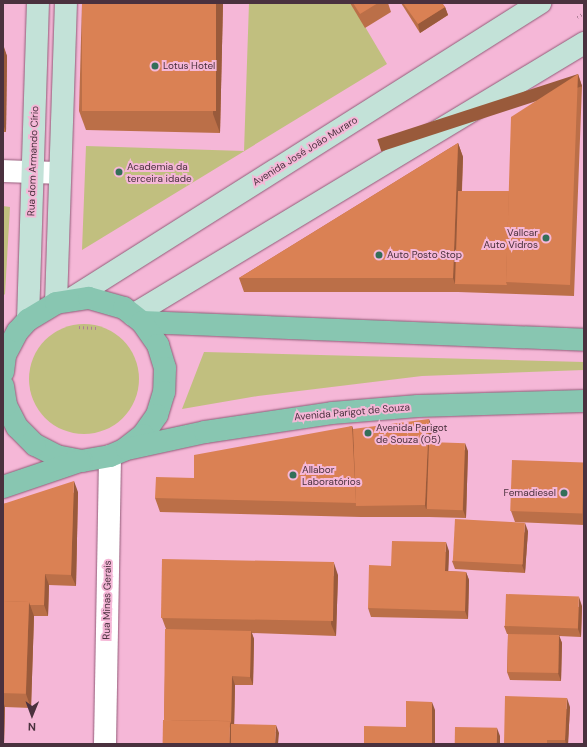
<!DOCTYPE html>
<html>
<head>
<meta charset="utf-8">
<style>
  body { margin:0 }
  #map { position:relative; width:587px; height:747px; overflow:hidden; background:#f5b7d7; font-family:"DM Sans",sans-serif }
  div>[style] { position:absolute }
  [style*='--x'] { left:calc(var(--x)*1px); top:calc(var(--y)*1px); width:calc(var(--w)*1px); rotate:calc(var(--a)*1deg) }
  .green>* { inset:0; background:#c1bf7f }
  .round { border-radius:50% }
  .path>* { height:2.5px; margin-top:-1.25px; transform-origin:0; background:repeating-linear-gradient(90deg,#ad7e96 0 1px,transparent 0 4px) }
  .roads { filter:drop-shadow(0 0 1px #925b78) drop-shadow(0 0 1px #925b78) }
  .street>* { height:22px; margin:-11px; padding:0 11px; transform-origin:11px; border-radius:11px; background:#fff }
  .secondary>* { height:22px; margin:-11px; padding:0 11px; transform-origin:11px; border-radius:11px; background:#c3e2d8 }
  .primary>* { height:22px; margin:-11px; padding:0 11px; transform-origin:11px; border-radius:11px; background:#88c6b1 }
  .wall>* { inset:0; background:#bb6f48 }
  .shaded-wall>* { inset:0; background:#995a3b; transform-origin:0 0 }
  .building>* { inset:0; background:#da8154; transform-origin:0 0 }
  .dots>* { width:11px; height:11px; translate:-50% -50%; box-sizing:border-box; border:2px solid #f5b7d7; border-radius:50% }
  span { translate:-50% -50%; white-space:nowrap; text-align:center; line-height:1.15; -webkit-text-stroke:4px #f5b7d7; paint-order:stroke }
  .poi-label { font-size:10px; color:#4a313e }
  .left { translate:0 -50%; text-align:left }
  .right { translate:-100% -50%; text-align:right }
  .street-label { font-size:10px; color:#4a313e }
  .frame { position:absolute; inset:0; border:4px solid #4a313e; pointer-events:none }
  .north { position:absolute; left:12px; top:695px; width:40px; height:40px; -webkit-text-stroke:3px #f5b7d7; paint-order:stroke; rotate:181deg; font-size:11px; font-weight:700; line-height:16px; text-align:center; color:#4a313e }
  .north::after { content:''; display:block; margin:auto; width:14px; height:18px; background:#4a313e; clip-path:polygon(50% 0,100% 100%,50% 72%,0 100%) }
</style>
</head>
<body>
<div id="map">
  <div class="green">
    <i style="clip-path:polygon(249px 3px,351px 3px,387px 64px,82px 250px,86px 146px,244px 151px)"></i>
    <i style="clip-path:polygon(3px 206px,10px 207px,5px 294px,3px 296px)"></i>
    <i class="round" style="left:29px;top:324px;width:110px;height:110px"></i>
    <i style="clip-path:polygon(204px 352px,584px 362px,584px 370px,422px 376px,258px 396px,182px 409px)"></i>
  </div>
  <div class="path">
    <i style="--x:577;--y:17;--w:8;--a:-30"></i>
    <i style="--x:79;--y:327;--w:17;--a:3"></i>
  </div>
  <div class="roads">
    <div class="street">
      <i style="--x:3;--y:171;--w:57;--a:2"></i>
      <i style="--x:105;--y:744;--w:288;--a:-89"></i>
    </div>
    <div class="secondary">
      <i style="--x:71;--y:299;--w:555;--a:-32.26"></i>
      <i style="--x:56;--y:303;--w:300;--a:-88.1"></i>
      <i style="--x:133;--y:315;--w:527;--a:-31.09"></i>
      <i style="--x:28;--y:320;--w:317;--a:-88.2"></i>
    </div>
    <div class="primary">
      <i style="--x:142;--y:322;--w:442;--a:2.3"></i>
      <i style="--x:3;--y:372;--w:17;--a:-83"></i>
      <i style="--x:5;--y:355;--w:27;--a:-62"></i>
      <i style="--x:18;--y:331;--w:15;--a:-48"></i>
      <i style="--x:28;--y:320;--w:33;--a:-31"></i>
      <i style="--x:56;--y:303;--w:33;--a:-9"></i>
      <i style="--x:89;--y:298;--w:36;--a:16"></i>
      <i style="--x:124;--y:308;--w:23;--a:38"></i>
      <i style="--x:142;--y:322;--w:28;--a:55"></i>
      <i style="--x:158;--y:345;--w:24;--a:73"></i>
      <i style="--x:165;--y:368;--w:24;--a:92"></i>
      <i style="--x:164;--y:392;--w:24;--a:107"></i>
      <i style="--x:157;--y:415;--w:24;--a:125"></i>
      <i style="--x:143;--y:435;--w:24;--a:142"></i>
      <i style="--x:124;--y:450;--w:15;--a:157"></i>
      <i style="--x:110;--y:456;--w:28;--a:170"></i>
      <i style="--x:82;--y:461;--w:25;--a:-169"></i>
      <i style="--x:57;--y:456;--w:25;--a:-153"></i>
      <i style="--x:35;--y:445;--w:25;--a:-135"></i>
      <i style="--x:17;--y:427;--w:25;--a:-117"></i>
      <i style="--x:6;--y:405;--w:19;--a:-99"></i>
      <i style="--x:127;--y:449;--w:80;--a:-12.3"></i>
      <i style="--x:205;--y:432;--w:128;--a:-8.5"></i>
      <i style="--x:332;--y:413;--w:86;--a:-4.7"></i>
      <i style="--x:418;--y:406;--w:166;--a:-1.7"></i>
      <i style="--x:3;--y:487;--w:81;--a:-18.7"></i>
    </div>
  </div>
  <div class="wall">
    <i style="clip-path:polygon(82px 3px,223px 3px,220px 133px,86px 130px,79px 111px)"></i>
    <i style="clip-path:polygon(350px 3px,388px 3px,391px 12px,365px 28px)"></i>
    <i style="clip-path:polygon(401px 3px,442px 3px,445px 7px,448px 15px,420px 33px)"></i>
    <i style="clip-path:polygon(3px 47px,7px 56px,6px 132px,3px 132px)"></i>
    <i style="clip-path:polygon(578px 74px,582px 86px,574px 296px,458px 292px,244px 292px,239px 278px,458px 143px,463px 157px,462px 191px,509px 191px)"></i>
    <i style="clip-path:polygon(352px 426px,353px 429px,433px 430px,432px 442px,468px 451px,466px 518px,429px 517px,361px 517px,160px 512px,155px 498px,194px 478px)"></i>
    <i style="clip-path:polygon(584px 463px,584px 525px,515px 522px,511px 511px)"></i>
    <i style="clip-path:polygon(78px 492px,76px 586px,49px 585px,48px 616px,34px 616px,31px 708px,5px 707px,4px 744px,3px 744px,3px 504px)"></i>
    <i style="clip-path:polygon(528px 531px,525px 573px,455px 569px,452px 561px)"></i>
    <i style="clip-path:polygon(449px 551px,448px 571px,466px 572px,469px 580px,468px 619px,371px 617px,368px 608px,391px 566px)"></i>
    <i style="clip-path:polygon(338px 575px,336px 636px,252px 633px,254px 639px,253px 685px,235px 685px,234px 724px,279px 733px,164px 720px,166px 629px,162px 618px)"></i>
    <i style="clip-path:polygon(582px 606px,581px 637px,559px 636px,562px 643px,561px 681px,510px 680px,507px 672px,508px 634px,507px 634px,504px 626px)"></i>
    <i style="clip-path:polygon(570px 707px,568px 744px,504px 744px)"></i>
  </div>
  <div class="shaded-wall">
    <i style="clip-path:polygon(216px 3px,223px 3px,220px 133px,213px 114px)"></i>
    <i style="clip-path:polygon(445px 7px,448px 15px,420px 33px,418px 24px)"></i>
    <i style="clip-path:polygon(4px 47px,7px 56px,6px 132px,3px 124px)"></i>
    <i style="left:578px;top:74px;width:13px;height:211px;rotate:72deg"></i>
    <i style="clip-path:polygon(458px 143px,463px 157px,458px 284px,455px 284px,453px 278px)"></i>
    <i style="clip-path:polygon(429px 419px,433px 430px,430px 509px,426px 509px,425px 505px)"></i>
    <i style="clip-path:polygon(352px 426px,357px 440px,356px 506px,356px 503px)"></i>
    <i style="clip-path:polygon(465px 443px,468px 451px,466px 518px,463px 510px)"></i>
    <i style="clip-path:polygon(74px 481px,78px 492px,76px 586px,71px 575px)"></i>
    <i style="clip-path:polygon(525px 523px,528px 531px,525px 573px,522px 565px)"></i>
    <i style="clip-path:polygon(446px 542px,449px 551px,448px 579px,445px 571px)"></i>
    <i style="clip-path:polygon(334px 563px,338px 575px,336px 636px,331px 624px)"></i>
    <i style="clip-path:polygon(466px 572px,469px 580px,468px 619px,465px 611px)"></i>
    <i style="clip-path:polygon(45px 574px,49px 585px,48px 616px,44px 605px)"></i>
    <i style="clip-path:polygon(579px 597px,582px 606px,581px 637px,578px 629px)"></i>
    <i style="clip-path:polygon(29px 602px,34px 616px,31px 708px,26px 694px)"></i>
    <i style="clip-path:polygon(251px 631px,254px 639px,253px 685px,250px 677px)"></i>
    <i style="clip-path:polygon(559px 635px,562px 643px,561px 681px,558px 673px)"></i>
    <i style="clip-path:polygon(232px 676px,235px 685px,234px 732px,231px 724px)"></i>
    <i style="clip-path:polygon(567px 698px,570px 707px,568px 744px,566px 744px,565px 740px)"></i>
    <i style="clip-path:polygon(3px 701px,5px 707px,4px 744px,3px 744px)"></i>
    <i style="clip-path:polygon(432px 702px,435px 710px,435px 744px,432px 744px)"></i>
    <i style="clip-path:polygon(230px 721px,234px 732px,234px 744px,229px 744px)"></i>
    <i style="clip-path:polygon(276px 725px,279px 733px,278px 744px,275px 744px)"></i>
    <i style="clip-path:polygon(497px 728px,500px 736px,500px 744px,496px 744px)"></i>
  </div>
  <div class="building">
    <i style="left:82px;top:3px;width:134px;height:108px"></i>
    <i style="clip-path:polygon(353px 3px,378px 3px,360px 14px)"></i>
    <i style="clip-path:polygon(403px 3px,442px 3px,445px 7px,418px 24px)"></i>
    <i style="clip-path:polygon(3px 47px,4px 47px,3px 114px)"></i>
    <i style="clip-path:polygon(578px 74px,570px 285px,506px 282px,511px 117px)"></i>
    <i style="clip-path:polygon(458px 143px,453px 278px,239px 278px)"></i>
    <i style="clip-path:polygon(458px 191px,509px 191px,506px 282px,507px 285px,455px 284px)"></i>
    <i style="clip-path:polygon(429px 419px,425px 505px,356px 506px,353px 429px)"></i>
    <i style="clip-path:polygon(352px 426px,356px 503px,155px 498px,156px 477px,194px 478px,194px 455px)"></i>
    <i style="left:429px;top:442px;width:36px;height:67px;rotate:2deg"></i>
    <i style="left:512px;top:460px;width:72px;height:51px;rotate:2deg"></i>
    <i style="clip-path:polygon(74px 481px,71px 575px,45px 574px,44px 605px,30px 605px,29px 602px,3px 601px,3px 504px)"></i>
    <i style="left:455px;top:519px;width:70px;height:42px;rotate:3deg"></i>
    <i style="clip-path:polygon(392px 541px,446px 542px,445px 571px,466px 572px,465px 611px,368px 608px,369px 565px,391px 566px)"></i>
    <i style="left:162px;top:559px;width:172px;height:59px;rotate:1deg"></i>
    <i style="left:506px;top:594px;width:73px;height:32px;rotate:2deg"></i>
    <i style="left:3px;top:601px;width:26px;height:92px;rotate:2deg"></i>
    <i style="clip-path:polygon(165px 629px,251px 631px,250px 677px,232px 676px,231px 724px,276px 725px,275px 744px,231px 744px,231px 724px,230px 721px,164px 720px)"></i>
    <i style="left:508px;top:634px;width:51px;height:38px;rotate:1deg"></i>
    <i style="clip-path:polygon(505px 696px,567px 698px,565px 740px,547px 740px,547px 744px,504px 744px)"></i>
    <i style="clip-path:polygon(406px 701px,432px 702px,432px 744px,364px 744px,364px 726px,406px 727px)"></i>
    <i style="left:163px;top:720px;width:67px;height:24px;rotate:1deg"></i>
    <i style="left:455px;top:727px;width:42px;height:17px;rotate:1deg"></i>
  </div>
  <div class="dots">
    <i style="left:155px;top:66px;background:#346f59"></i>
    <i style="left:119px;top:172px;background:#346f59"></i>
    <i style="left:546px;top:238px;background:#346f59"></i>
    <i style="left:379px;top:255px;background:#346f59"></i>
    <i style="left:368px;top:433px;background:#346f59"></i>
    <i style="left:293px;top:475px;background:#346f59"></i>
    <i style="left:564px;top:493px;background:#346f59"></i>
  </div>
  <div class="poi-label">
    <span class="left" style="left:163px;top:66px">Lotus Hotel</span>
    <span class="left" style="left:127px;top:172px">Academia da<br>terceira idade</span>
    <span class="right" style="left:538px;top:238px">Vallcar<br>Auto Vidros</span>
    <span class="left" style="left:387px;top:255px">Auto Posto Stop</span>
    <span class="left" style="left:376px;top:433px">Avenida Parigot<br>de Souza (05)</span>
    <span class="left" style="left:302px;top:475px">Allabor<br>Laboratórios</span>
    <span class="right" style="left:556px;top:493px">Femadiesel</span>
  </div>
  <div class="street-label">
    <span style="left:305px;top:151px;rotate:-32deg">Avenida José João Muraro</span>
    <span style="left:33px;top:161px;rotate:-88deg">Rua dom Armando Círio</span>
    <span style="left:352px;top:412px;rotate:-5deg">Avenida Parigot de Souza</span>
    <span style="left:107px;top:600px;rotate:-89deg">Rua Minas Gerais</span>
  </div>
  <div class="frame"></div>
  <div class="north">N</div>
</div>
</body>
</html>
